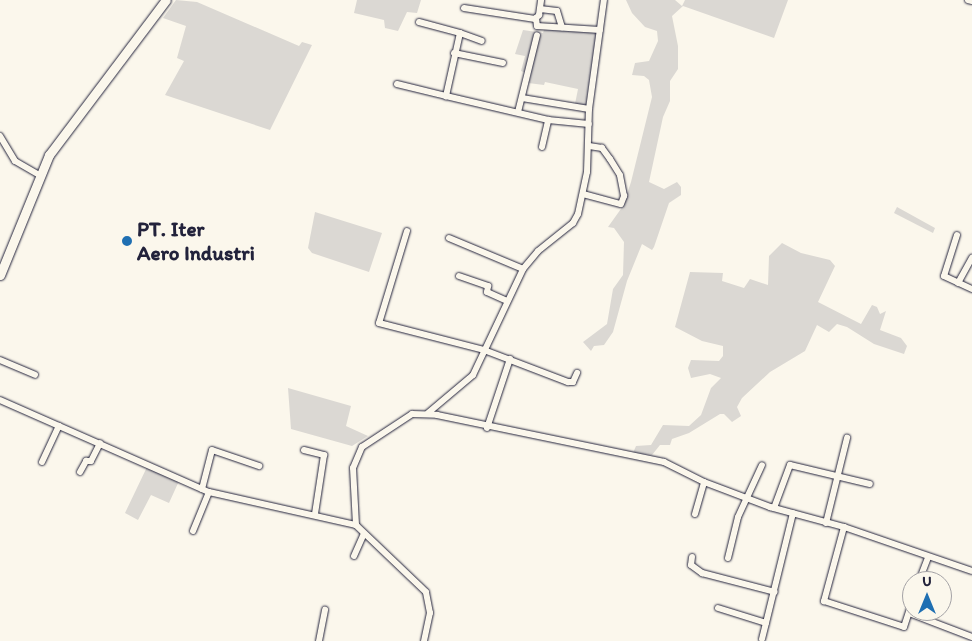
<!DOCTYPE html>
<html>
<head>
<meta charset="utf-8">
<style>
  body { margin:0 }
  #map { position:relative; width:972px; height:641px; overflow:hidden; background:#fbf7ec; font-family:Itim,sans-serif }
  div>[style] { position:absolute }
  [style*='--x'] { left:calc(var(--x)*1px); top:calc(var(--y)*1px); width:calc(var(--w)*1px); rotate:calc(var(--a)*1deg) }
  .green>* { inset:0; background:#dbd8d3 }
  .roads { filter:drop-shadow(0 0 1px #22223b) drop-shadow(0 0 1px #22223b) }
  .street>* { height:6px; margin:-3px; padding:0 3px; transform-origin:3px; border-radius:3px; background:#fbf7ec }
  .secondary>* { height:9px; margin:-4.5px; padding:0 4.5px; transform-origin:4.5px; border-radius:4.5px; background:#fbf7ec }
  .dots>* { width:14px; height:14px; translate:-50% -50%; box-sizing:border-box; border:2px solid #fbf7ec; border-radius:50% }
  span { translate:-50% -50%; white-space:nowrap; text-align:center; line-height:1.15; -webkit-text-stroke:4px #fbf7ec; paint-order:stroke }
  .poi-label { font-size:21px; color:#22223b; font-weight:700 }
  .left { translate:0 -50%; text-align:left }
  .north { position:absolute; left:902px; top:571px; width:50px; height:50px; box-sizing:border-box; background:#fbf7ec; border:1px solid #a4a2a5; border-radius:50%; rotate:0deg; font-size:14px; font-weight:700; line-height:20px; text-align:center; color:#22223b }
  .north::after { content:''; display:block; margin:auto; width:18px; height:22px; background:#1f6fb2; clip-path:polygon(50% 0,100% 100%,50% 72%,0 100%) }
</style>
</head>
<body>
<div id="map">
  <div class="green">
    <i style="clip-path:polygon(176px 0,197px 2px,299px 46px,302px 42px,312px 45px,270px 130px,165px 95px,184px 61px,177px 58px,186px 26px,163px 18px)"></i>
    <i style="clip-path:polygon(357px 0,421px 0,417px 13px,407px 12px,398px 31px,385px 28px,384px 20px,354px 13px)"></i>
    <i style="clip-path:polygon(626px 0,675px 0,682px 6px,685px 0,788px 0,774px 38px,683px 6px,672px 16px,678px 46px,678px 69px,670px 81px,670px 101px,663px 117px,649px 182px,664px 189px,677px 182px,681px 187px,681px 195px,669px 203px,654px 247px,652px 250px,642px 244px,627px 281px,613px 332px,604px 345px,594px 346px,591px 351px,583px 342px,607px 324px,613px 289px,623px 275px,624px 242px,614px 228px,608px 227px,623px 206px,631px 182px,652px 97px,649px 80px,644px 76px,632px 75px,635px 63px,649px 61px,658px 41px,657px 31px,645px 27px,632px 13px)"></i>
    <i style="clip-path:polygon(546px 24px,597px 29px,586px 106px,575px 104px,578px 89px,545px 82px,544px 85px,528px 83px,531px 75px,521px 71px,525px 56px,515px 54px,523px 30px,543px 33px)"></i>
    <i style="clip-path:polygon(897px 207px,935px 228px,933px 233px,894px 213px)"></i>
    <i style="clip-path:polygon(315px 212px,382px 233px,369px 272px,312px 253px,308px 248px)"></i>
    <i style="clip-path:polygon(782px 243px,801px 253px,830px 260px,835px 266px,818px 302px,861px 324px,872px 305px,877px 307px,880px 314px,886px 311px,880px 330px,901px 338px,907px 346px,904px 354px,874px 344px,847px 327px,837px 324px,829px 332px,817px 325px,805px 351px,770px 372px,742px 398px,737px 407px,741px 416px,732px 422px,724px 414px,720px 414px,689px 433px,672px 439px,670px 445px,660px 445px,652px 455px,633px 453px,636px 446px,651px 445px,663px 425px,689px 426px,701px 415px,711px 388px,721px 378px,710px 374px,691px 378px,688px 368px,691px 360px,719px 361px,723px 356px,723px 346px,702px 341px,675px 327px,690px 272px,723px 273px,722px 281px,744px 288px,750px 279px,768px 285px,769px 256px)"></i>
    <i style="clip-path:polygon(288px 388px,351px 406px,346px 426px,368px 436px,352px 446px,291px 429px)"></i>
    <i style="clip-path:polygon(147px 467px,179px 481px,169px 503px,151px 495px,138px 520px,125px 513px)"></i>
  </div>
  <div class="roads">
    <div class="street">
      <i style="--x:968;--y:0;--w:4;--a:14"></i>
      <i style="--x:464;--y:8;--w:72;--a:8.8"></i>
      <i style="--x:535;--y:19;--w:6;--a:-45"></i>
      <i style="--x:539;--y:15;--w:15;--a:-82"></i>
      <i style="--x:540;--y:9;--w:17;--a:7"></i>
      <i style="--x:557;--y:11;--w:17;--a:73"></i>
      <i style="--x:536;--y:18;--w:8;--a:83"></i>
      <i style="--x:537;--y:26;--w:63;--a:3.6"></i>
      <i style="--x:419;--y:22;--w:42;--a:15"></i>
      <i style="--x:460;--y:33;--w:65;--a:102.5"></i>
      <i style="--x:446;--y:96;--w:105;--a:13.2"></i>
      <i style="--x:548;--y:120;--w:41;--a:5.6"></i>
      <i style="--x:460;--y:33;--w:23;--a:20"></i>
      <i style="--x:454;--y:53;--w:50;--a:11.5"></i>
      <i style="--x:397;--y:84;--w:50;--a:13.8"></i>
      <i style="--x:522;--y:98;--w:68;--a:9.3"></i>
      <i style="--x:518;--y:112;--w:79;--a:-76.1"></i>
      <i style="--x:0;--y:136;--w:29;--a:59"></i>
      <i style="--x:15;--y:161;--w:30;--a:30"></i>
      <i style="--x:542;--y:147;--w:28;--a:-77"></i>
      <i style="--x:583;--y:194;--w:39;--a:15"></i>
      <i style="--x:621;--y:204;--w:9;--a:-69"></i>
      <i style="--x:624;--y:196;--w:21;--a:-101"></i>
      <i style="--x:620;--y:175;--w:19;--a:-122"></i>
      <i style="--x:610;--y:159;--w:14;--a:-126"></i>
      <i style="--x:602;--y:148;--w:13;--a:-171"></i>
      <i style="--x:407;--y:231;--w:96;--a:106.9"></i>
      <i style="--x:379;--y:323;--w:108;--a:14.4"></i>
      <i style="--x:484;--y:350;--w:90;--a:20.9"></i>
      <i style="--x:568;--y:382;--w:5;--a:0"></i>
      <i style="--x:573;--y:382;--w:10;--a:-66"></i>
      <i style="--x:957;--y:235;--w:43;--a:107.6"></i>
      <i style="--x:944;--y:276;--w:31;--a:25"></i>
      <i style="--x:449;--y:238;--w:80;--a:22.7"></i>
      <i style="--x:459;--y:276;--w:31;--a:19"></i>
      <i style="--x:488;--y:286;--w:6;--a:99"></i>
      <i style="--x:487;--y:292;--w:22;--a:24"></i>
      <i style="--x:958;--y:283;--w:29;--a:-61"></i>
      <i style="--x:0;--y:360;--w:38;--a:23"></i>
      <i style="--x:0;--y:400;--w:228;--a:23.8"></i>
      <i style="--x:209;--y:492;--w:151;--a:12.7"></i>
      <i style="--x:428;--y:413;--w:59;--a:-40.2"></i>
      <i style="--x:473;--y:375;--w:117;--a:-64.7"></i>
      <i style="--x:523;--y:269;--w:23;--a:-50"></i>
      <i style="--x:538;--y:251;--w:45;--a:-38.7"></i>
      <i style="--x:573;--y:223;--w:10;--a:-61"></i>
      <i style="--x:578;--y:214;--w:43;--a:-77.9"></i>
      <i style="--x:587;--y:172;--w:63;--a:-88.2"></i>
      <i style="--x:589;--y:109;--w:110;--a:-82.2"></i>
      <i style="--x:487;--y:428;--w:73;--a:-71.6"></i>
      <i style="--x:304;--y:450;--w:21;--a:14"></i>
      <i style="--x:324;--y:455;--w:60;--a:98.7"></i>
      <i style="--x:42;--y:462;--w:40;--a:-65"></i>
      <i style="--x:80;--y:472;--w:13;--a:-61"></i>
      <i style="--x:86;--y:461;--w:5;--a:0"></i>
      <i style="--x:91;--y:461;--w:20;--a:-63"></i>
      <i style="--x:202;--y:489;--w:40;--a:-75.6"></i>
      <i style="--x:212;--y:450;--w:50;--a:18.8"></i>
      <i style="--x:774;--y:508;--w:46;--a:-69.6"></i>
      <i style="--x:790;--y:465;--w:82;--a:13.4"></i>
      <i style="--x:695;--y:514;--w:33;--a:-74"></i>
      <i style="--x:826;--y:523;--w:88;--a:-76.1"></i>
      <i style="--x:844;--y:527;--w:77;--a:105.1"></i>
      <i style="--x:824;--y:601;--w:84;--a:18"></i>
      <i style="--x:904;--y:627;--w:25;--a:-72"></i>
      <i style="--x:193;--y:531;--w:42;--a:-67.7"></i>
      <i style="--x:354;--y:556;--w:24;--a:-66"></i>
      <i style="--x:692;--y:557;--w:8;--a:97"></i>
      <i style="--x:691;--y:565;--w:14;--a:36"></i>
      <i style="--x:702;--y:573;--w:75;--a:14.6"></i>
      <i style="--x:728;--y:558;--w:42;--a:-76.3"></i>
      <i style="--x:738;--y:517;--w:57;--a:-65.2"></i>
      <i style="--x:919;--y:581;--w:26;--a:-69"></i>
      <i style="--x:718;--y:608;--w:50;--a:17.4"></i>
      <i style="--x:766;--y:623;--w:113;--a:-76.2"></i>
      <i style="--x:909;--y:613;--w:67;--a:20.9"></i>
      <i style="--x:762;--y:639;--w:16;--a:-76"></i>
      <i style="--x:319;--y:641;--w:32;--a:-79"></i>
      <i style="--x:424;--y:641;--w:29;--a:-78"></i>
      <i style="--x:430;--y:613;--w:21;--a:-101"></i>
      <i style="--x:426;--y:592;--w:97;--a:-136.3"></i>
      <i style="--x:356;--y:525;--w:57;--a:-93"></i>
      <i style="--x:353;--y:468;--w:23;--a:-67"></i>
      <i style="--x:362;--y:447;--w:60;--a:-33.4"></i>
      <i style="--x:412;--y:414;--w:25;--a:2"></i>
      <i style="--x:437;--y:415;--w:232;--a:11.7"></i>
      <i style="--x:664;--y:462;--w:45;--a:26.6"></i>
      <i style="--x:704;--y:482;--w:71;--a:20.7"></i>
      <i style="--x:770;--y:507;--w:77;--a:15.1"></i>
      <i style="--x:844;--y:527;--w:135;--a:19"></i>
    </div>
    <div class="secondary">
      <i style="--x:0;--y:275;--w:130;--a:-67.8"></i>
      <i style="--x:49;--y:155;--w:194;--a:-53"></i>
    </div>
  </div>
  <div class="dots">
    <i style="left:127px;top:241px;background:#1f6fb2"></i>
  </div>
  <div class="poi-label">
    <span class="left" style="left:137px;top:241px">PT. Iter<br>Aero Industri</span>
  </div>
  <div class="north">U</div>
</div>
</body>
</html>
